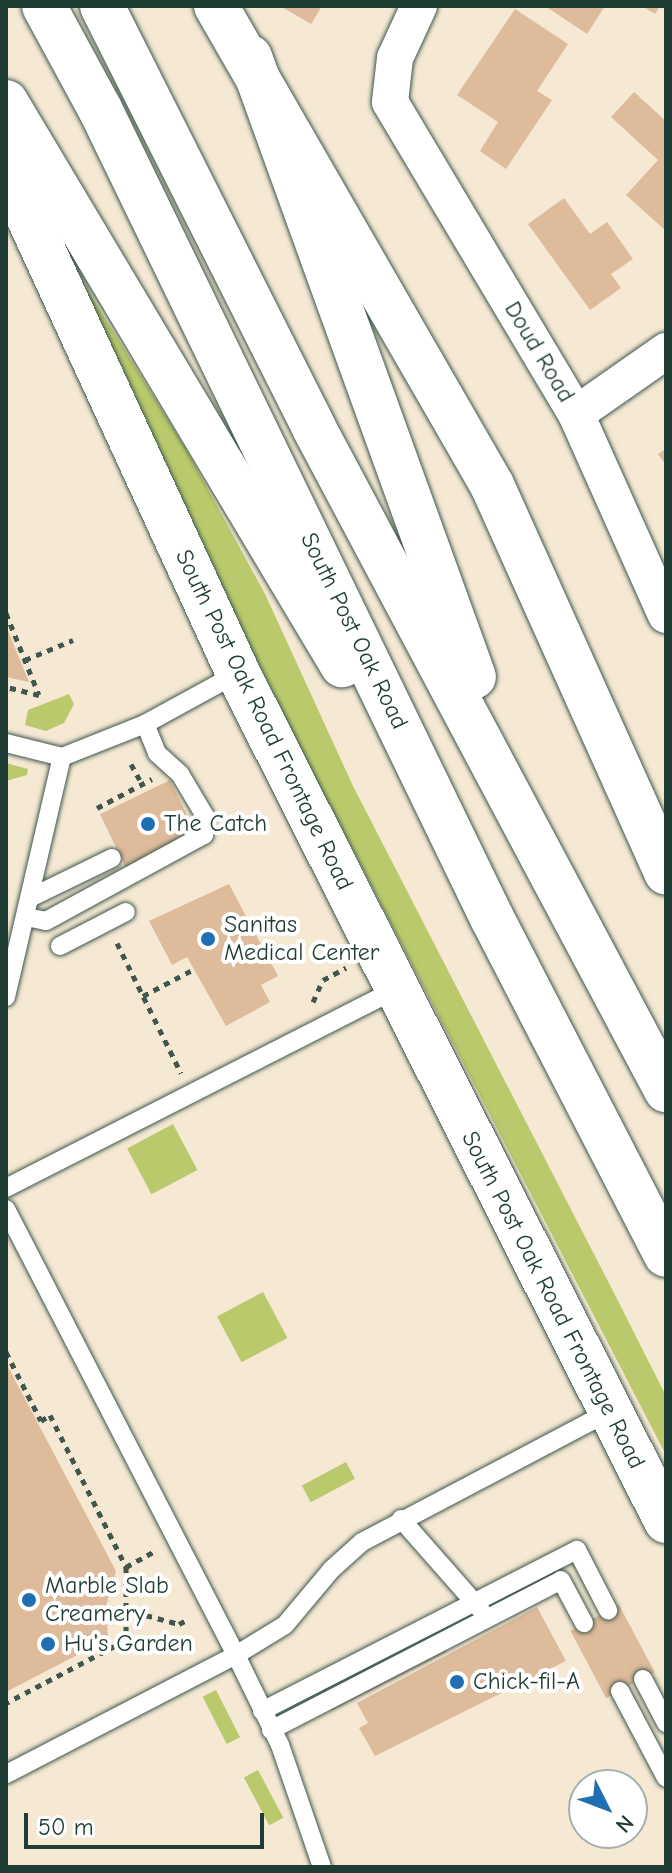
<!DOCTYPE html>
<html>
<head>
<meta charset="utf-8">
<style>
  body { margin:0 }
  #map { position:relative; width:672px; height:1873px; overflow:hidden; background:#f5e9d4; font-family:"Comic Neue",sans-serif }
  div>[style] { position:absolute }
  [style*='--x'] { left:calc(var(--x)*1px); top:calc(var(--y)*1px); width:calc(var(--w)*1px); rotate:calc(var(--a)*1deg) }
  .green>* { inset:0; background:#bac96b; transform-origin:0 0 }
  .building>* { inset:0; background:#debb9a; transform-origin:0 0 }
  .path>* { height:5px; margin-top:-2.5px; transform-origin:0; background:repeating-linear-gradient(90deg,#3f574c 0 6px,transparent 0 12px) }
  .roads { filter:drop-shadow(0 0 2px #3f574c) drop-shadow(0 0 2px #3f574c) }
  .service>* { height:18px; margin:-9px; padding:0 9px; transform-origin:9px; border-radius:9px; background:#fff }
  .minor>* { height:36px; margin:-18px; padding:0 18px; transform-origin:18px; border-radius:18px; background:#fff }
  .secondary>* { height:44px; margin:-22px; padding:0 22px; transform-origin:22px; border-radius:22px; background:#fff }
  .motorway>* { height:44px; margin:-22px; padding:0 22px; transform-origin:22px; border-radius:22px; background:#fff }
  .dots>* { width:22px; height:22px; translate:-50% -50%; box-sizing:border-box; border:4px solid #fff; border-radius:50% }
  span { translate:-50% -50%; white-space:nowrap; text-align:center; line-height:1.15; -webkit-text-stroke:8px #fff; paint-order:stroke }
  .street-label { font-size:24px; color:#1f3d34 }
  .poi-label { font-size:24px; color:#1f3d34 }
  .left { translate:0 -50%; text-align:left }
  .frame { position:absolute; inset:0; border:8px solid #1f3d34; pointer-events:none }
  .north { position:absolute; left:568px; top:1769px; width:80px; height:80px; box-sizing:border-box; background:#fff; border:2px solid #a5b1ae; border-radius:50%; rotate:132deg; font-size:22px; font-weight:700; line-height:32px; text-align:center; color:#1f3d34 }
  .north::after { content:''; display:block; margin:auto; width:28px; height:36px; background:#1f6fb2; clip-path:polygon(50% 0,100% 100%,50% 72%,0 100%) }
  .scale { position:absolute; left:24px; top:1813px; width:240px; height:36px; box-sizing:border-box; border:4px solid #1f3d34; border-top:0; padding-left:10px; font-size:24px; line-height:28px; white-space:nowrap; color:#1f3d34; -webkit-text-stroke:6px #fff; paint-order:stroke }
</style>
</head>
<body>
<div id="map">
  <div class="green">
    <i style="clip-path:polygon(71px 263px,186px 449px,265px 594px,353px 786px,613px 1291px,666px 1396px,666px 1455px,312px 771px,212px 570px)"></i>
    <i style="clip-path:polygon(69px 694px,74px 704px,64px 723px,46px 731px,25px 725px,28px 710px)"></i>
    <i style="clip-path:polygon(6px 763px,28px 769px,27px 775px,6px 781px)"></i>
    <i style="left:173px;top:1124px;width:52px;height:52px;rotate:62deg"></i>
    <i style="left:263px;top:1292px;width:52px;height:52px;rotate:62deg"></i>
    <i style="left:346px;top:1462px;width:19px;height:50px;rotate:62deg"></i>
    <i style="left:216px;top:1690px;width:53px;height:15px;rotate:63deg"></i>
    <i style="left:258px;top:1770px;width:54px;height:16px;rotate:62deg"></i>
  </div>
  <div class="building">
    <i style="clip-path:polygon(280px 6px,322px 6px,311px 24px)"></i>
    <i style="clip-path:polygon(545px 6px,605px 6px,587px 34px)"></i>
    <i style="clip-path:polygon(642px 6px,660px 6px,655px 14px)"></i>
    <i style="clip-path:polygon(515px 9px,568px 44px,537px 91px,552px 100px,506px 169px,480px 151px,498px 122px,457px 95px)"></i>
    <i style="clip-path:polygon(634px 92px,666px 121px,666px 231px,626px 195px,658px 160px,611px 117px)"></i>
    <i style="clip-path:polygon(564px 198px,590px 234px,607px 222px,633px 259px,611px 274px,621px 288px,590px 310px,528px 224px)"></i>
    <i style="clip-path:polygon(666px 449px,666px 465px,658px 454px)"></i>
    <i style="clip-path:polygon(6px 626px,29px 682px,6px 677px)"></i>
    <i style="left:170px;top:780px;width:60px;height:78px;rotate:64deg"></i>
    <i style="clip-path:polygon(229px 884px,278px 976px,261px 985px,270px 1002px,226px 1026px,187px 957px,172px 965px,149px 921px)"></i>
    <i style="clip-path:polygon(6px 1363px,116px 1571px,106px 1606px,108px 1639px,6px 1692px)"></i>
    <i style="left:619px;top:1605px;width:76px;height:55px;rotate:62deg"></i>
    <i style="clip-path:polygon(537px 1607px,566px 1661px,375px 1756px,359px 1728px,368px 1723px,357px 1703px)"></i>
    <i style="left:430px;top:1619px;width:37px;height:129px;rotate:63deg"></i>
  </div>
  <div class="path">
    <i style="--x:6;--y:613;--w:88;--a:68.1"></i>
    <i style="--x:39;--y:695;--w:34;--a:-166"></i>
    <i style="--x:25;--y:660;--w:52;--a:-22.6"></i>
    <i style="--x:131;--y:764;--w:23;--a:61"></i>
    <i style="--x:97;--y:808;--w:62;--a:-27.8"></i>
    <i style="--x:117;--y:943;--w:145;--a:63.8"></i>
    <i style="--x:143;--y:996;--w:58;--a:-27.9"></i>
    <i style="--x:313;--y:1002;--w:24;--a:-66"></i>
    <i style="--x:323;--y:980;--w:26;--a:-28"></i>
    <i style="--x:6;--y:1352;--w:77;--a:63.1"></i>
    <i style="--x:41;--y:1421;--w:11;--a:-34"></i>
    <i style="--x:50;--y:1415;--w:170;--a:63.4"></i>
    <i style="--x:126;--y:1567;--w:73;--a:90"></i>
    <i style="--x:126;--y:1640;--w:136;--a:152.3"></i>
    <i style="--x:126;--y:1567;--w:33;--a:-29"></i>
    <i style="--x:123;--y:1609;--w:58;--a:15"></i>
    <i style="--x:179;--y:1624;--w:11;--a:-27"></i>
  </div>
  <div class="roads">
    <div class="service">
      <i style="--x:6;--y:743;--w:58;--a:14"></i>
      <i style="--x:62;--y:757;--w:89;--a:-21.7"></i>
      <i style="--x:145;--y:724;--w:106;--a:-28.7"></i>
      <i style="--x:30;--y:898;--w:91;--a:-26"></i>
      <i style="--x:26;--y:917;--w:20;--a:11"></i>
      <i style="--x:46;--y:921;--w:180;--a:-28.6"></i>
      <i style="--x:204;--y:835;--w:19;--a:-87"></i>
      <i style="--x:205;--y:816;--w:49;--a:-120.8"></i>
      <i style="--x:180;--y:774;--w:31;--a:-138"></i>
      <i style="--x:157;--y:753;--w:31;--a:-112"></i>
      <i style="--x:60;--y:946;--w:74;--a:-27.3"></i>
      <i style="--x:6;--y:997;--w:246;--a:-76.9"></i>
      <i style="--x:6;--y:1188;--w:439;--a:-27"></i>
      <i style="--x:6;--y:1209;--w:502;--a:62.72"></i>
      <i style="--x:236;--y:1655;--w:259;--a:152.6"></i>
      <i style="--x:401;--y:1519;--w:121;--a:48.7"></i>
      <i style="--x:643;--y:1679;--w:50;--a:62.4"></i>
      <i style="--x:620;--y:1691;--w:98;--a:62.1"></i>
      <i style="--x:262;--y:1711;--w:354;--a:-27.1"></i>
      <i style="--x:577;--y:1550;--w:68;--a:62.7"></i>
      <i style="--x:271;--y:1730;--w:326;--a:-27.3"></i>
      <i style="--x:561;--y:1580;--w:49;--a:61.9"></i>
      <i style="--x:322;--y:1867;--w:129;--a:-109"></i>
      <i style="--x:280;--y:1745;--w:100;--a:-116.1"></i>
      <i style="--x:236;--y:1655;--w:57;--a:-31.5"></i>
      <i style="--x:285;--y:1625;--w:73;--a:-50"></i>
      <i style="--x:332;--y:1569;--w:40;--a:-42"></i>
      <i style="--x:362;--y:1542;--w:279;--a:-27.8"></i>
    </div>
    <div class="minor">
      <i style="--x:419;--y:6;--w:57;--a:114.8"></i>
      <i style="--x:395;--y:58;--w:44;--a:96.5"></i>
      <i style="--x:390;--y:102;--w:363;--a:59.2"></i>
      <i style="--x:576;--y:414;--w:220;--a:65.9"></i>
      <i style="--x:576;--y:414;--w:110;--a:-35"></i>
    </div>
    <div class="secondary">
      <i style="--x:216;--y:6;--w:553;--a:60.05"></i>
      <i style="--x:492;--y:485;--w:425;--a:65.8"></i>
      <i style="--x:6;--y:169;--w:555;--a:65.28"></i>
      <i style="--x:238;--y:673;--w:950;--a:63.22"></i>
    </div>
    <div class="motorway">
      <i style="--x:44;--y:6;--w:117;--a:61.5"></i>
      <i style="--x:100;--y:109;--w:899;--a:64.15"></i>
      <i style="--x:492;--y:918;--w:379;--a:62.7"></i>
      <i style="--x:102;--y:6;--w:472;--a:63.3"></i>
      <i style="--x:314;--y:428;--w:750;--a:62"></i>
      <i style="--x:250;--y:57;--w:659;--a:70.14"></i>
      <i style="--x:6;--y:102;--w:656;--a:59.17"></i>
    </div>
  </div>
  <div class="dots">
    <i style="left:148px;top:824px;background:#1f6fb2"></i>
    <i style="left:208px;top:939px;background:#1f6fb2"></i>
    <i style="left:29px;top:1600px;background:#1f6fb2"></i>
    <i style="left:48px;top:1644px;background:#1f6fb2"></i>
    <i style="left:457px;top:1682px;background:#1f6fb2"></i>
  </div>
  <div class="street-label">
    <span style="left:539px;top:352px;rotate:59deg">Doud Road</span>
    <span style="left:354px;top:631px;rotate:64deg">South Post Oak Road</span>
    <span style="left:264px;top:720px;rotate:64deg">South Post Oak Road Frontage Road</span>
    <span style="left:553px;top:1300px;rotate:63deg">South Post Oak Road Frontage Road</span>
  </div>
  <div class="poi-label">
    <span class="left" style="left:164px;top:824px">The Catch</span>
    <span class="left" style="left:224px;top:939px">Sanitas<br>Medical Center</span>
    <span class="left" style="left:45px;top:1600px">Marble Slab<br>Creamery</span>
    <span class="left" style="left:64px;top:1644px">Hu's Garden</span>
    <span class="left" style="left:473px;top:1682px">Chick-fil-A</span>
  </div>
  <div class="frame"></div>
  <div class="north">N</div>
  <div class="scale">50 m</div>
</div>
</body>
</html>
